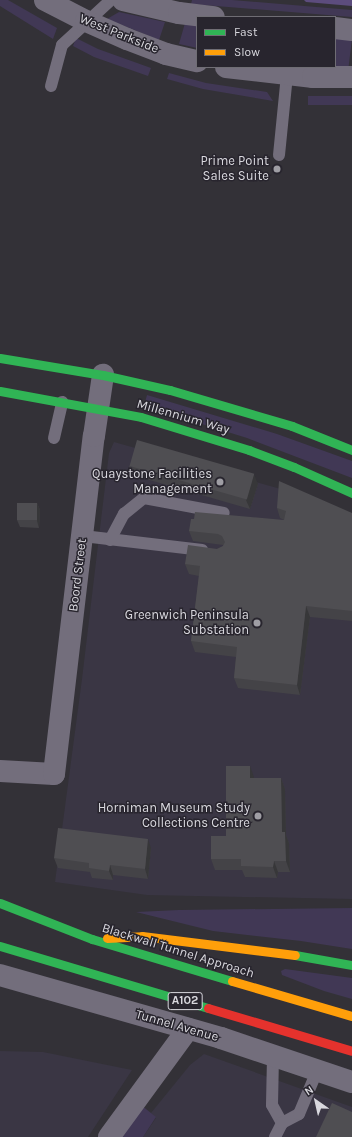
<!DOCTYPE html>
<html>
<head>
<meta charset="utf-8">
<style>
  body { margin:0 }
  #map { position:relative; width:352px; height:1137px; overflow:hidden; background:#333137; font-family:Karla,sans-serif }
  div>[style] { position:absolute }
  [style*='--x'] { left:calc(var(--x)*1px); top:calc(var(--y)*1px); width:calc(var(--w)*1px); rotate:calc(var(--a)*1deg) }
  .built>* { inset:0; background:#3a3644 }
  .green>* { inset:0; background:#413855; transform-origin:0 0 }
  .forest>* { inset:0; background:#5c4c7d }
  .lane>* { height:12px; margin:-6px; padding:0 6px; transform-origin:6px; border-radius:6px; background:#736e7c }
  .street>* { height:22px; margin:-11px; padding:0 11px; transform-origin:11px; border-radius:11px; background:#736e7c }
  .fast>* { height:9px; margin:-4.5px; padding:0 4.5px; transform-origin:4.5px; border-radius:4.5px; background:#30b455 }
  .slow>* { height:9px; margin:-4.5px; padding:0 4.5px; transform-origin:4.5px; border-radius:4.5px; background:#ff9f0a }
  .jam>* { height:9px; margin:-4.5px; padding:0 4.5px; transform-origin:4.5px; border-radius:4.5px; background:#e5322d }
  .wall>* { inset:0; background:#444347 }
  .shaded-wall>* { inset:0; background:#373739 }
  .building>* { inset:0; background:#4f4e52; transform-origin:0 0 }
  .dots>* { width:11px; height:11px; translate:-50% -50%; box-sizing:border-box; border:2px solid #28252e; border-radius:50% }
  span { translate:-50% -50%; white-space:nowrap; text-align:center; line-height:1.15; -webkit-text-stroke:3px #28252e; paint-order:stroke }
  .shield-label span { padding:1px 3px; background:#28252e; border:1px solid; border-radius:3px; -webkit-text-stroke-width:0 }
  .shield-label { font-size:12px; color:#d9d8de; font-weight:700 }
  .street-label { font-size:13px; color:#d9d8de }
  .poi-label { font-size:13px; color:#d9d8de }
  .right { translate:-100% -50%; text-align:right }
  .legend { position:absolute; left:196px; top:16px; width:140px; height:52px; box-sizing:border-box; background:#28252e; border:1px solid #6f6d74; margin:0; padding:5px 7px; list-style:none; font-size:12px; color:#d9d8de }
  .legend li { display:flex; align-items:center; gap:8px; height:20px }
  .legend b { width:20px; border:1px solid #6f6d74 }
  .north { position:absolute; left:296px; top:1081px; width:40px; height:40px; -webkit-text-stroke:3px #28252e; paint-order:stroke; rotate:326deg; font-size:11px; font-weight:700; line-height:16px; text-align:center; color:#d9d8de }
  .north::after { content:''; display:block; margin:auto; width:14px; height:18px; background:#d9d8de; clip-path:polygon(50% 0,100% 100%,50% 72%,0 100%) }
</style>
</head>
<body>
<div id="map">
  <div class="built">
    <i style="clip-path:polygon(114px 442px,320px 500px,352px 514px,352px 899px,147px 895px,55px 882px,82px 679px,109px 453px)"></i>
    <i style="clip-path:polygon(0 1051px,43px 1052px,132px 1070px,88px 1137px,0 1137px)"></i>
    <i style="clip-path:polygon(204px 1054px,352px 1107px,352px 1137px,143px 1137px,156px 1118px,151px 1113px,190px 1065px)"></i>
  </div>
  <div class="green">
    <i style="clip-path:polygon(0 0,8px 0,57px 28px,53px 39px,0 6px)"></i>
    <i style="clip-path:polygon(192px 0,232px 0,352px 10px,352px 17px,191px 4px)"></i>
    <i style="clip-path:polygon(119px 12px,165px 22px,159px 40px,107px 19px)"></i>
    <i style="clip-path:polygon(185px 23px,197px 24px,197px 48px,179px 44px)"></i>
    <i style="clip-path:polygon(76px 38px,98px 49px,151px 68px,148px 76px,94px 57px,73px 46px)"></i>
    <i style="left:335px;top:38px;width:17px;height:28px;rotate:7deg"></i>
    <i style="clip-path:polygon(169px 73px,206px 83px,267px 92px,273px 101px,203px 89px,167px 79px)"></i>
    <i style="left:308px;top:96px;width:44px;height:9px"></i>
    <i style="clip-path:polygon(147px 395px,277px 434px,352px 461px,352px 478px,247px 438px,144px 406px)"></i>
    <i style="clip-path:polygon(352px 908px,352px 949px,301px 941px,213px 931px,136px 912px,179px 910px)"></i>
    <i style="clip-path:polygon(285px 969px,352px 978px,352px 999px,324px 991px,282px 975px,281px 971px)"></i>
    <i style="clip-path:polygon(141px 1105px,156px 1117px,143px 1137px,118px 1137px)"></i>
  </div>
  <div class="forest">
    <i style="clip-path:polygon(304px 0,352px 0,352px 6px,306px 2px)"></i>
  </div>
  <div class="lane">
    <i style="--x:51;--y:86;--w:42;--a:-75"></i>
    <i style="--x:62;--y:45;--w:67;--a:-42.6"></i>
    <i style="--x:279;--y:155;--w:80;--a:-84.3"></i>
    <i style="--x:54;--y:438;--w:37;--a:-77"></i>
    <i style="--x:83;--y:536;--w:120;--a:6.7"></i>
    <i style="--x:110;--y:540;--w:30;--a:-62"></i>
    <i style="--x:124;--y:514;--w:26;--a:-39"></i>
    <i style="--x:144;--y:498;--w:81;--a:10.6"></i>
    <i style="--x:273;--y:1057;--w:48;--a:91.2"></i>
    <i style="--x:272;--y:1105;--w:21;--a:61"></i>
    <i style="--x:275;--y:1137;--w:16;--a:-63"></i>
    <i style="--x:282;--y:1123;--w:19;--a:-28"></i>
    <i style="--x:299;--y:1114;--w:47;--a:-67.3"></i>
  </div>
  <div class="street">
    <i style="--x:45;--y:0;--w:46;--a:27.1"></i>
    <i style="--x:86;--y:21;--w:45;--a:23.7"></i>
    <i style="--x:127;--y:39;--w:42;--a:21"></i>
    <i style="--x:166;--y:54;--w:32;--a:13"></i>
    <i style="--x:123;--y:0;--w:57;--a:13.1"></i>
    <i style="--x:179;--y:13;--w:35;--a:7"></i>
    <i style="--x:335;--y:28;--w:17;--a:7"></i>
    <i style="--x:226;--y:67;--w:88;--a:6.6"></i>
    <i style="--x:313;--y:77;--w:39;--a:0"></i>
    <i style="--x:0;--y:771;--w:54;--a:3.2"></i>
    <i style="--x:54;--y:774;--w:340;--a:-83.3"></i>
    <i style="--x:94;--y:436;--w:62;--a:-81.6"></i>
    <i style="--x:0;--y:975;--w:230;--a:15.9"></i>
    <i style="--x:221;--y:1038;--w:138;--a:18.6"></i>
    <i style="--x:109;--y:1137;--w:134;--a:-53.8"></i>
  </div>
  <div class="fast">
    <i style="--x:0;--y:358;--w:104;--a:9.4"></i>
    <i style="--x:103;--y:375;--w:69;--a:12.6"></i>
    <i style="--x:170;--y:390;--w:127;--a:16.4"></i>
    <i style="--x:292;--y:426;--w:65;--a:21.8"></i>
    <i style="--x:0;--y:391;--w:143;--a:10.4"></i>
    <i style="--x:141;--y:417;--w:113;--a:17"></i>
    <i style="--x:249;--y:450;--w:48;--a:20.7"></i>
    <i style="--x:294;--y:467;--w:64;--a:24.1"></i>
    <i style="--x:0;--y:903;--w:99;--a:21.4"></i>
    <i style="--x:92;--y:939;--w:146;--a:16.7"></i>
    <i style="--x:0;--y:946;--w:217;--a:16.6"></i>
    <i style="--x:295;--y:955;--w:58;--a:10"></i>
  </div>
  <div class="slow">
    <i style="--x:107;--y:938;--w:35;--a:-3"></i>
    <i style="--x:142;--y:936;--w:154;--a:7.1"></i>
    <i style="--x:232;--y:981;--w:125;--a:16.3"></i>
  </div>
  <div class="jam">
    <i style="--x:208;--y:1008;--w:150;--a:16.6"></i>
  </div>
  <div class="wall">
    <i style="clip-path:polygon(129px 466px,258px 484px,250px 509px,132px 475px)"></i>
    <i style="clip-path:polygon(37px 503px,40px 510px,39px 528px,20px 527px,17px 520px)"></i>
    <i style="clip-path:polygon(277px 508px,352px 513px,352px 621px,310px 617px,300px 695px,238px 688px,234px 678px,236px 657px,195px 652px,191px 641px,199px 576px,189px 574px,185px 564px,223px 546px,223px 545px,193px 541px,189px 531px,194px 519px,284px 520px,280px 518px)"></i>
    <i style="clip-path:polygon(254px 777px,254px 778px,281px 778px,285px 789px,286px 835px,289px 843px,290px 872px,278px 872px,277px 878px,245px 877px,242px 870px,215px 870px,211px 859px,226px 836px)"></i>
    <i style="clip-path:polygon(151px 848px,148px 879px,113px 875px,113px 880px,92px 878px,90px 872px,58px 868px,54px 858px)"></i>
  </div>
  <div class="shaded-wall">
    <i style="clip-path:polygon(254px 474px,258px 484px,250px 509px,246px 500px)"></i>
    <i style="clip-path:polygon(37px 503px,40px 510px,39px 528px,37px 521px)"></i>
    <i style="clip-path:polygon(306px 606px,310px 617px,300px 695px,297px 685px)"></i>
    <i style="clip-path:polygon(250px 766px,254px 777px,254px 789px,250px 778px)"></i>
    <i style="clip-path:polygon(281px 778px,285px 789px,286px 835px,289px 843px,290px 872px,286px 861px,282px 832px)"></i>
    <i style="clip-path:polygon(148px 839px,151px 848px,148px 879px,145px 869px)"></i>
    <i style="clip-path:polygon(274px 861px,278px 872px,277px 878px,273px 867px)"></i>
    <i style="clip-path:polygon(110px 865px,113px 875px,113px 880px,109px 871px)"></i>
  </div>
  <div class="building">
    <i style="left:137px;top:440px;width:122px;height:27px;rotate:16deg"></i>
    <i style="clip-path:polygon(279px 481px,352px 513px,352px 611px,306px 606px,297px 685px,234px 678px,237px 647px,191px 641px,200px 566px,185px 564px,188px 545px,217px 549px,223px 546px,225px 542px,222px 536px,218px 534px,189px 531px,191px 519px,194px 519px,195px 512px,284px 520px,286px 511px,277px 508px)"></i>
    <i style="left:17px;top:503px;width:20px;height:17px"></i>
    <i style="clip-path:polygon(226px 766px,250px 766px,250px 778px,281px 778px,282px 832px,285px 832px,286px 861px,274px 861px,273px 867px,241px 866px,241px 859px,211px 859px,211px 836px,226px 836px)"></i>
    <i style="clip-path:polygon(58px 828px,148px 839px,145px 869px,110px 865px,109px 871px,89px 868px,89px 863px,54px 858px)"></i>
    <i style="clip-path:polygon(332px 1103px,352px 1112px,352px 1137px,316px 1137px)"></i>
  </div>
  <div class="dots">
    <i style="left:277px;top:169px;background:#9f9ea4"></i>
    <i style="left:220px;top:482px;background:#9f9ea4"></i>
    <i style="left:257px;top:623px;background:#9f9ea4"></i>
    <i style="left:258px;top:816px;background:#9f9ea4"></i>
  </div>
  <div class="shield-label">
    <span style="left:185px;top:1001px">A102</span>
  </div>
  <div class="street-label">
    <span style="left:119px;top:34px;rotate:22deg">West Parkside</span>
    <span style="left:183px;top:417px;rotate:16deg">Millennium Way</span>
    <span style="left:78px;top:575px;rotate:-83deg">Boord Street</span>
    <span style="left:178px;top:951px;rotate:17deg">Blackwall Tunnel Approach</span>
    <span style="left:177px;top:1026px;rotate:16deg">Tunnel Avenue</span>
  </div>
  <div class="poi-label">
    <span class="right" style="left:269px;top:169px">Prime Point<br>Sales Suite</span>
    <span class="right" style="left:212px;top:482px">Quaystone Facilities<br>Management</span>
    <span class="right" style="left:249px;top:623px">Greenwich Peninsula<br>Substation</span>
    <span class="right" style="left:250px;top:816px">Horniman Museum Study<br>Collections Centre</span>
  </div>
  <ul class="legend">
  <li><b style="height:5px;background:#30b455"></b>Fast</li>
  <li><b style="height:5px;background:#ff9f0a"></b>Slow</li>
  </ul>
  <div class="north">N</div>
</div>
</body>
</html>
